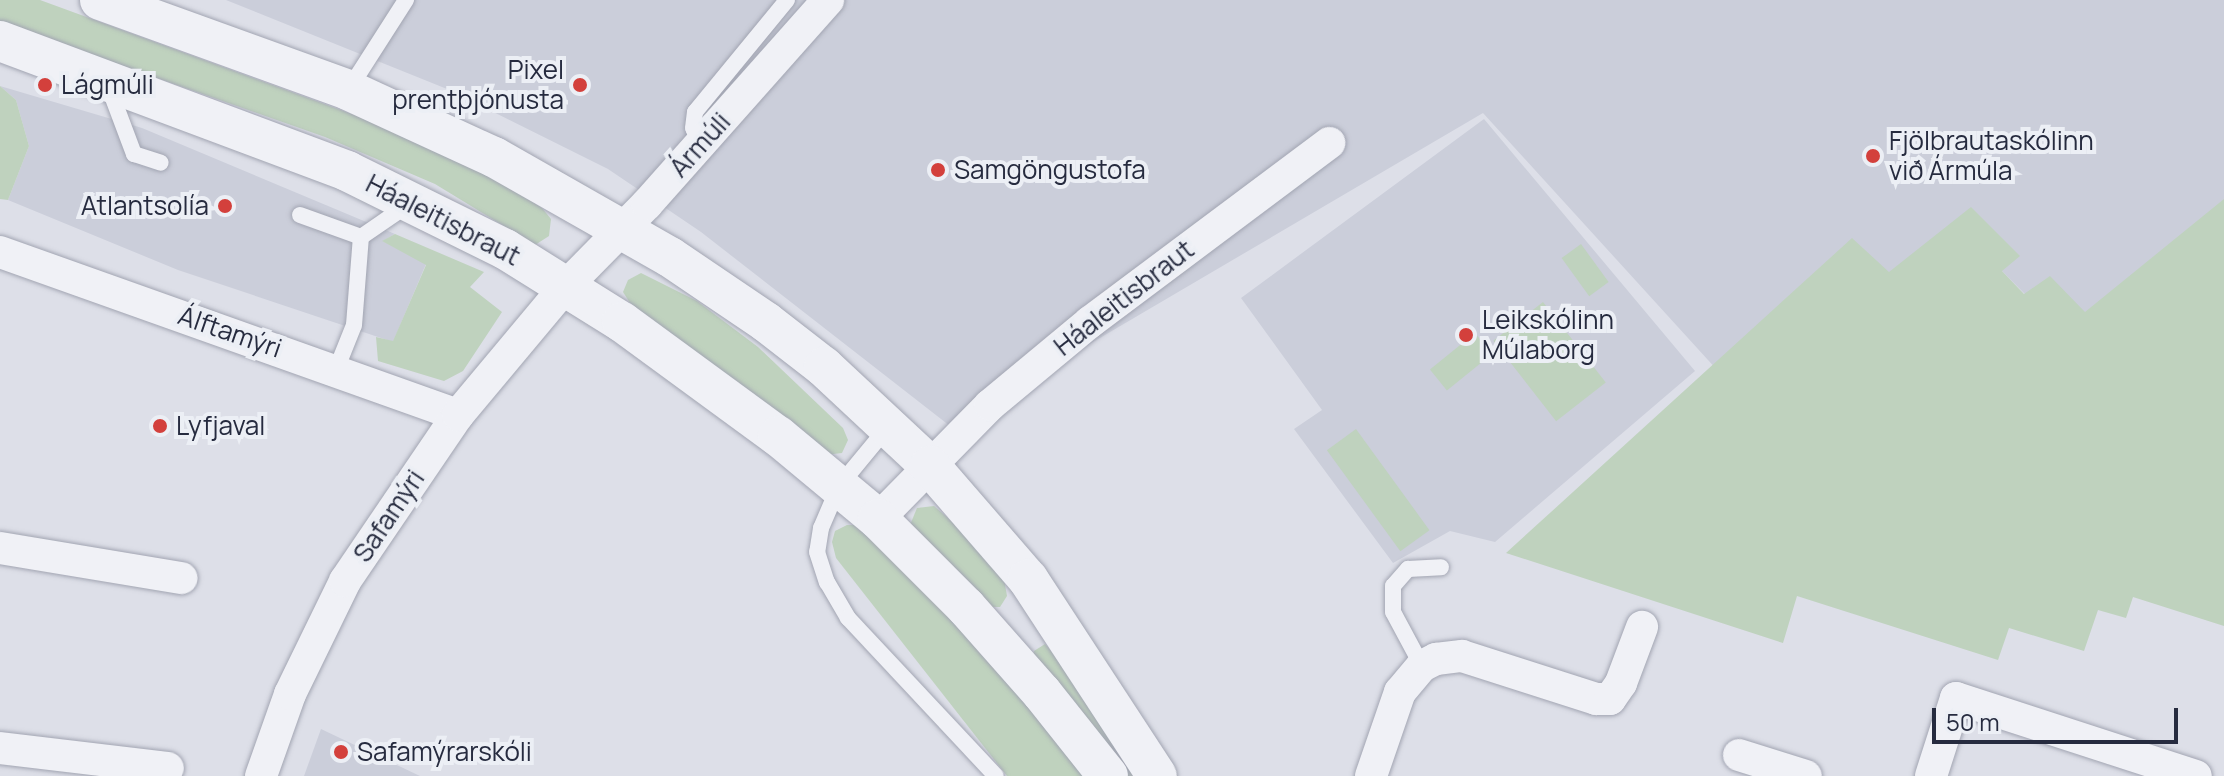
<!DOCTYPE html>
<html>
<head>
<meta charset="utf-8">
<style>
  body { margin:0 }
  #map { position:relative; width:2224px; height:776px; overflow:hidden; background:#dddfe8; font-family:Manrope,sans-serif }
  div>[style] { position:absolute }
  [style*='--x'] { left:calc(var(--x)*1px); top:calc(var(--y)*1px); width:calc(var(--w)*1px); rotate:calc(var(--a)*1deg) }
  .built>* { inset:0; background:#cbceda }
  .green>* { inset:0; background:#bfd2be; transform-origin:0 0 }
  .roads { filter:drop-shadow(0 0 2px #a2a5b2) drop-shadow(0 0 2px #a2a5b2) }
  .service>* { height:16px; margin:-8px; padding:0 8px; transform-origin:8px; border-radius:8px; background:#f0f1f6 }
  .minor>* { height:32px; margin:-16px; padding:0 16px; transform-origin:16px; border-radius:16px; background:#f0f1f6 }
  .tertiary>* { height:40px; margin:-20px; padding:0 20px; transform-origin:20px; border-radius:20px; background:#f0f1f6 }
  .dots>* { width:22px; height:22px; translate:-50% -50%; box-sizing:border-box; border:4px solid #eceff5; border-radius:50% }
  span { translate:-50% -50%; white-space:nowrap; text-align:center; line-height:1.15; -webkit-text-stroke:8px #eceff5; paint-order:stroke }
  .poi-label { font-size:26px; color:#262b3f }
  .right { translate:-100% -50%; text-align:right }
  .left { translate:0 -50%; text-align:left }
  .street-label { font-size:26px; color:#262b3f }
  .scale { position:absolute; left:1932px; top:708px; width:246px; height:36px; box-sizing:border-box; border:4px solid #262b3f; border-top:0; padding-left:10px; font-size:24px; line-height:28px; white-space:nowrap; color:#262b3f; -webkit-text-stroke:6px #eceff5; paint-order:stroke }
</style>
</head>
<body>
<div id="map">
  <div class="built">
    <i style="clip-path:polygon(226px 0,2224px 0,2224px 494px,2002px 271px,1749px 405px,1483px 113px,950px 426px,701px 232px,608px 169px,447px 89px)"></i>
    <i style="clip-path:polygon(0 86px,142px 128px,395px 234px,383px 241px,426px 264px,393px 342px,178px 270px,8px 200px,29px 146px,16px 100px)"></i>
    <i style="clip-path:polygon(1484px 119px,1695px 371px,1495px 542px,1450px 531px,1393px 563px,1294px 429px,1322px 410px,1241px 298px)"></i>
    <i style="clip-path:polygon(321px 729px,420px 776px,304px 776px)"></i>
  </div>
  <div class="green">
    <i style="clip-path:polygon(0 0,40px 0,412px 136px,508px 185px,542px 208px,551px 219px,549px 236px,535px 245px,435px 184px,325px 137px,0 23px)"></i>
    <i style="clip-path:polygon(0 86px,16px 100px,29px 146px,8px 200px,0 199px)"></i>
    <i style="clip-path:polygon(2224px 199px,2224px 626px,2133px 597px,2126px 618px,2098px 610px,2084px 651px,2009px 628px,1998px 660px,1797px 596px,1783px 643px,1506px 553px,1852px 238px,1889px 272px,1971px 207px,2020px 256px,2002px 271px,2024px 294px,2050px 276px,2085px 312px)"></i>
    <i style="clip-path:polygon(395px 234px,484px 272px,470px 287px,502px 312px,463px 371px,444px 381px,378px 361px,376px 337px,393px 341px,426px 265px,382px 241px)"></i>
    <i style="left:1581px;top:244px;width:47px;height:24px;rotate:54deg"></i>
    <i style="clip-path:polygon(641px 273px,697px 301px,758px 347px,843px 428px,848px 440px,842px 453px,825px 455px,644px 325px,623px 292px,628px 280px)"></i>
    <i style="left:1543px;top:302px;width:102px;height:63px;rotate:52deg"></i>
    <i style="left:1475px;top:333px;width:27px;height:58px;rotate:51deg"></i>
    <i style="left:1356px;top:429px;width:125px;height:36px;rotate:54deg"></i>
    <i style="clip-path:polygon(934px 506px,971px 538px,1004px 579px,1007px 596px,1000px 607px,985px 607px,910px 525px,917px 508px)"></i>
    <i style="clip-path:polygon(847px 525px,860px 525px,878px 537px,1095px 776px,1007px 776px,836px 558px,832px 542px,835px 531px)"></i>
    <i style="clip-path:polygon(1045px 644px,1123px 735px,1144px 776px,1121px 776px,1032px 664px,1034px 651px)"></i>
  </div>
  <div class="roads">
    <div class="service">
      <i style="--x:108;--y:85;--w:74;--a:69.4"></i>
      <i style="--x:134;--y:154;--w:28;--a:18"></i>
      <i style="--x:349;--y:89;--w:106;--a:-57.4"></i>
      <i style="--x:700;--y:145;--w:18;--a:-112"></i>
      <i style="--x:693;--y:128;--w:16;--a:-83"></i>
      <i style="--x:695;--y:112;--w:145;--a:-50.6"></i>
      <i style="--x:300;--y:215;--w:65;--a:19.8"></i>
      <i style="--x:361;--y:237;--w:58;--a:-34.5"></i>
      <i style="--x:336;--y:370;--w:48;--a:-68.2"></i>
      <i style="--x:354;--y:325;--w:88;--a:-85.5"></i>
      <i style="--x:887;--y:428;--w:75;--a:129.6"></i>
      <i style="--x:839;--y:486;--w:46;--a:113.2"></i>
      <i style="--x:821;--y:528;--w:24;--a:99"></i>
      <i style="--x:817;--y:552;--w:32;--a:72"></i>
      <i style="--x:827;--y:582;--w:42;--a:59.7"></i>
      <i style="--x:848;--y:618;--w:216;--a:46.9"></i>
      <i style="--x:1422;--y:666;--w:61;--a:-118.2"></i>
      <i style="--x:1393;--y:612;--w:26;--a:-90"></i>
      <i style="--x:1393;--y:586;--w:23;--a:-49"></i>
      <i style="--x:1408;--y:569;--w:33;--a:-3"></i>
    </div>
    <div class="minor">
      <i style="--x:0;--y:252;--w:486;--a:19.6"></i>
      <i style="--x:878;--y:519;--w:160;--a:-45.5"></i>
      <i style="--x:990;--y:405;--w:130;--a:-39.7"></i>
      <i style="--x:1090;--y:322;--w:299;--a:-36.8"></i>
      <i style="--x:0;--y:548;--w:184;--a:9.4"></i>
      <i style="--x:0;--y:748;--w:169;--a:6.8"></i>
      <i style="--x:1739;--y:755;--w:70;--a:17.4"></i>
      <i style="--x:261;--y:776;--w:87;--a:-70.5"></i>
      <i style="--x:290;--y:694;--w:126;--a:-64"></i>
      <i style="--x:345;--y:581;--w:201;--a:-55.8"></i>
      <i style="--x:458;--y:415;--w:168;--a:-50.1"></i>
      <i style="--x:566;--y:286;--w:115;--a:-45.4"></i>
      <i style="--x:647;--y:204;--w:273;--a:-48.4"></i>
      <i style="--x:1371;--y:776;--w:89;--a:-71"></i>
      <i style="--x:1400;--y:692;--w:34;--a:-50"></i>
      <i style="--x:1422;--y:666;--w:16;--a:-27"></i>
      <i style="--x:1436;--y:659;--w:26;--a:-7"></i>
      <i style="--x:1462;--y:656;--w:141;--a:17.8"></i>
      <i style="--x:1596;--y:699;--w:14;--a:0"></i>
      <i style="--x:1610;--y:699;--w:19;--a:-55"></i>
      <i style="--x:1621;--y:683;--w:60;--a:-69.4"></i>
      <i style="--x:1931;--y:776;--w:82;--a:-72.2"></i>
      <i style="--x:1956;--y:698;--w:252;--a:18"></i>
    </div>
    <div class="tertiary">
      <i style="--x:100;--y:0;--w:264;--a:19.9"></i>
      <i style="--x:348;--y:90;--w:161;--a:24.7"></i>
      <i style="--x:494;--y:157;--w:202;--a:29.6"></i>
      <i style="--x:670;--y:257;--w:116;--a:34.1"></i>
      <i style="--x:766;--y:322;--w:73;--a:37.8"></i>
      <i style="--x:824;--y:367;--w:145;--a:43"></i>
      <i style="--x:930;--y:466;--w:150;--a:49.1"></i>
      <i style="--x:1028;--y:579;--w:235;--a:56.8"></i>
      <i style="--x:0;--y:41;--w:371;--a:20.5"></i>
      <i style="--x:347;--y:171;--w:176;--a:26.3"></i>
      <i style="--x:505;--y:249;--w:138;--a:32"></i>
      <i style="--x:622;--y:322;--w:193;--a:36.2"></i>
      <i style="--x:778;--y:436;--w:130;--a:39.7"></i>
      <i style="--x:878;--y:519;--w:124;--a:45"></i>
      <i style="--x:966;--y:607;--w:115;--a:48.5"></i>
      <i style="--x:1042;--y:693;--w:106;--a:51.5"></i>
    </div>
  </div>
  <div class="dots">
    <i style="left:45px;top:85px;background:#d3403c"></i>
    <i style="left:580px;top:85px;background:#d3403c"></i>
    <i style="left:1873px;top:156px;background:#d3403c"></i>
    <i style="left:938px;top:170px;background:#d3403c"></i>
    <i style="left:225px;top:206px;background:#d3403c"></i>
    <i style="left:1466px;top:335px;background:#d3403c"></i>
    <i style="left:160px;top:426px;background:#d3403c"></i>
    <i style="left:341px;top:752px;background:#d3403c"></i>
  </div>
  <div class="poi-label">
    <span class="right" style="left:564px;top:85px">Pixel<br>prentþjónusta</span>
    <span class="left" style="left:61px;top:85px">Lágmúli</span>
    <span class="left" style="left:1889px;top:156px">Fjölbrautaskólinn<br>við Ármúla</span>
    <span class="left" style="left:954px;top:170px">Samgöngustofa</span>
    <span class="right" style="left:209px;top:206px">Atlantsolía</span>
    <span class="left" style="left:1482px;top:335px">Leikskólinn<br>Múlaborg</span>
    <span class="left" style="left:176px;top:426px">Lyfjaval</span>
    <span class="left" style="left:357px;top:752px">Safamýrarskóli</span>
  </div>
  <div class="street-label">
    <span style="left:700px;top:145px;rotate:-48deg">Ármúli</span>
    <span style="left:443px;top:220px;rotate:27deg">Háaleitisbraut</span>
    <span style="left:1124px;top:298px;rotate:-38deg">Háaleitisbraut</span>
    <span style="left:230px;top:332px;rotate:19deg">Álftamýri</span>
    <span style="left:389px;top:516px;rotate:-56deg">Safamýri</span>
  </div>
  <div class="scale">50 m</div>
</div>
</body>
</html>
